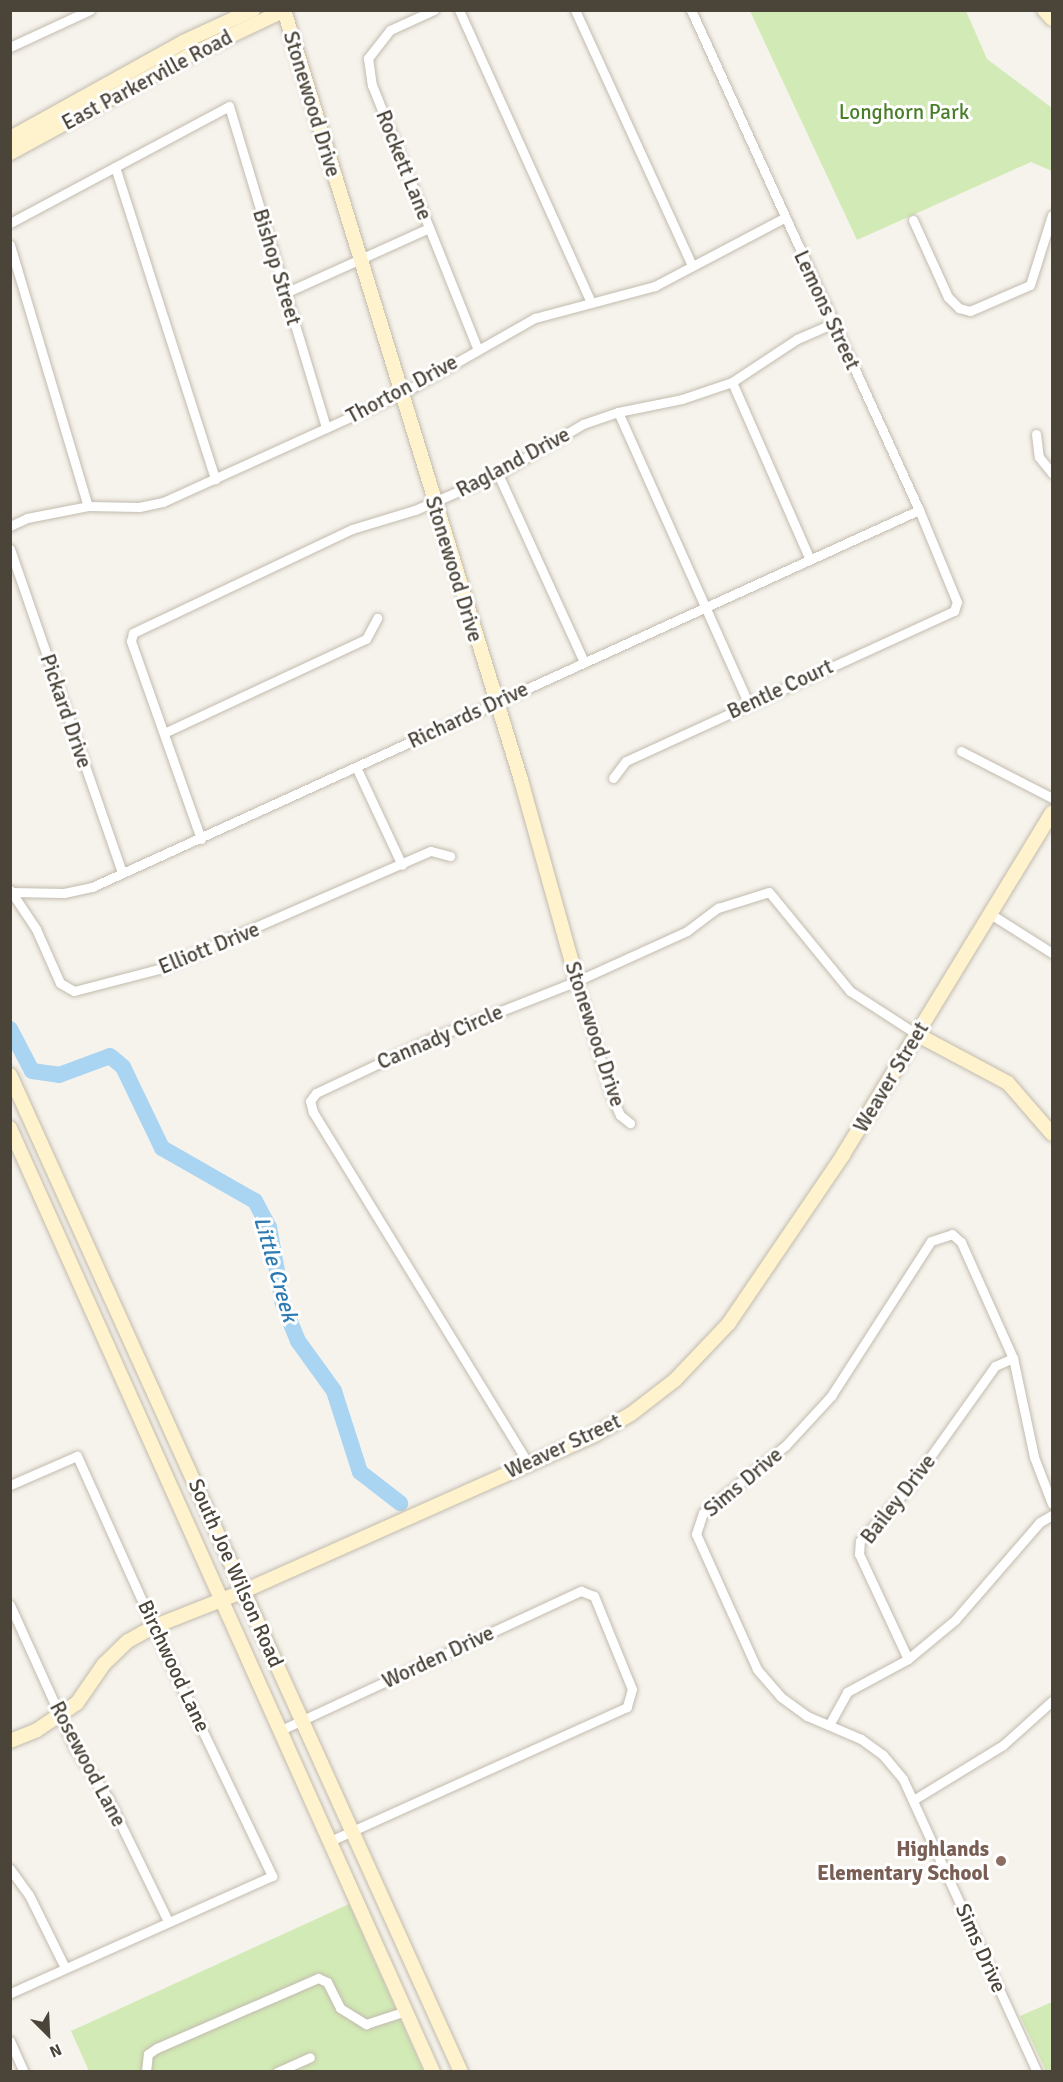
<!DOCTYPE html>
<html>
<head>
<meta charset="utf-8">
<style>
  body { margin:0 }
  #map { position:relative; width:1063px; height:2082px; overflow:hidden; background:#f6f3ec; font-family:Signika,sans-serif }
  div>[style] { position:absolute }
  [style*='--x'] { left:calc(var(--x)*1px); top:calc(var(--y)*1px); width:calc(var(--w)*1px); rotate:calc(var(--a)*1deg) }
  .green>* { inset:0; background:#d2eab5 }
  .river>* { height:16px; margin:-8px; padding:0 8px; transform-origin:8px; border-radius:8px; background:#a9d4f2 }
  .roads { filter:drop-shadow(0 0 2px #c2bbae) drop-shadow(0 0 2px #c2bbae) }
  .street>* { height:9px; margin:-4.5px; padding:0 4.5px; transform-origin:4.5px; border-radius:4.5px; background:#fff }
  .secondary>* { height:14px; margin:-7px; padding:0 7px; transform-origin:7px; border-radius:7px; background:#fff3cd }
  .dots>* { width:16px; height:16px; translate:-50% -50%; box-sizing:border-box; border:3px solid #fff; border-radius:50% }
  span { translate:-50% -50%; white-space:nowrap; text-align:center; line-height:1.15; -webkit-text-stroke:6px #fff; paint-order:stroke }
  .street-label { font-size:21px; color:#4b4439 }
  .park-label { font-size:21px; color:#4a7f2a }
  .education-label { font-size:21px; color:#785e54; font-weight:700 }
  .right { translate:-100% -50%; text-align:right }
  .water-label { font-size:22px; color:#2e7ab2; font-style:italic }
  .frame { position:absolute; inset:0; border:12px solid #4b4439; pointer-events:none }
  .north { position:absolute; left:18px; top:2004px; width:60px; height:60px; -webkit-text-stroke:4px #fff; paint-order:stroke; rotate:156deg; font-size:16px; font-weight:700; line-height:24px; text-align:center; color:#4b4439 }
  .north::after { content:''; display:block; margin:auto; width:21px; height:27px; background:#4b4439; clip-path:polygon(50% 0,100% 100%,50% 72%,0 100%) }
</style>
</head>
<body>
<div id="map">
  <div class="green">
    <i style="clip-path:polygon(750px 11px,966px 11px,987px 59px,1052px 108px,1052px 171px,1031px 162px,857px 240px)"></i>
    <i style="clip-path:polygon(349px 1904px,423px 2070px,89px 2071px,71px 2031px)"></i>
    <i style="clip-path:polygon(1052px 2002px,1052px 2071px,1046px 2071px,1020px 2016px)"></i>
  </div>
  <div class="river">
    <i style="--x:10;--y:1029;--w:47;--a:62.4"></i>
    <i style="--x:32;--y:1071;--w:27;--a:8"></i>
    <i style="--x:59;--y:1075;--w:54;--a:-20.4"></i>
    <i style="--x:110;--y:1056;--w:17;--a:40"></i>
    <i style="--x:123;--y:1067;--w:90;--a:64.3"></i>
    <i style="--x:162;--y:1148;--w:107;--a:29.7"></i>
    <i style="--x:255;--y:1201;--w:30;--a:62"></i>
    <i style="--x:269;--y:1227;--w:78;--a:79.7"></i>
    <i style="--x:283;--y:1304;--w:40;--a:68"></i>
    <i style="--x:298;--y:1341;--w:62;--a:54.2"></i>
    <i style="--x:334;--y:1391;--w:85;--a:72.2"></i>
    <i style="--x:360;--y:1472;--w:51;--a:37.8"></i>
  </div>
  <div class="roads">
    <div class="street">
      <i style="--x:434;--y:10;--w:48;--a:155.6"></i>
      <i style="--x:390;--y:30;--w:36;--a:128"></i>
      <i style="--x:368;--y:58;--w:27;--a:82"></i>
      <i style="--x:372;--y:85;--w:283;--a:68.2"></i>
      <i style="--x:459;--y:10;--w:318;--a:65.7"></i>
      <i style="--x:575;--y:10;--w:281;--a:65.4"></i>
      <i style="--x:10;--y:47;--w:88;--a:-24.8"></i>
      <i style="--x:115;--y:167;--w:328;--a:72.2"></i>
      <i style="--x:913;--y:220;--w:85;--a:65.6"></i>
      <i style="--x:948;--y:297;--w:16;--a:45"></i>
      <i style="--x:959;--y:308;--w:11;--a:15"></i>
      <i style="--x:970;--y:311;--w:65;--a:-23.4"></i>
      <i style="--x:1030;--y:285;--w:73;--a:-72.6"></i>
      <i style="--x:10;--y:223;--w:248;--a:-28.1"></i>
      <i style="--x:229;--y:106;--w:336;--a:73.2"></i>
      <i style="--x:10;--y:245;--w:272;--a:73.4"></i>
      <i style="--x:285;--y:293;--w:158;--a:-24.3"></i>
      <i style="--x:732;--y:382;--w:191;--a:66.3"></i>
      <i style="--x:618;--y:412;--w:319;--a:65.9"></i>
      <i style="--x:1036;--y:434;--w:23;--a:83"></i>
      <i style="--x:1039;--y:457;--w:21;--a:51"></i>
      <i style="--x:498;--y:474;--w:207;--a:65.4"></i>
      <i style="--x:10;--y:526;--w:19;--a:-25"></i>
      <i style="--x:27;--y:518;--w:62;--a:-11.1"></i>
      <i style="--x:88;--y:506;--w:51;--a:1.1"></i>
      <i style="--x:139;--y:507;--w:25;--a:-12"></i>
      <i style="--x:163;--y:502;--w:261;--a:-24.4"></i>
      <i style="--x:401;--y:394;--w:154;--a:-29.6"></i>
      <i style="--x:535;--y:318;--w:124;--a:-14.9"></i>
      <i style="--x:655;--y:286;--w:146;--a:-27.8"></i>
      <i style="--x:10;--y:549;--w:343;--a:70.9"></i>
      <i style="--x:164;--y:733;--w:223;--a:-25"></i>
      <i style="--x:366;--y:639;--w:24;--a:-62"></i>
      <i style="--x:961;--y:751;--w:102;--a:27.3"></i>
      <i style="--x:356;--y:767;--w:108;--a:64.9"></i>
      <i style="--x:613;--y:778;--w:21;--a:-53"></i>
      <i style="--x:626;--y:761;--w:361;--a:-24.6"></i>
      <i style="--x:954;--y:611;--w:9;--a:-72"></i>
      <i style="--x:957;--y:602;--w:100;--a:-112.4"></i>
      <i style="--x:919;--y:510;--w:550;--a:-114.51"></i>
      <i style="--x:201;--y:839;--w:210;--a:-109.5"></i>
      <i style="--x:131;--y:641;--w:8;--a:-76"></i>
      <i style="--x:133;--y:633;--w:242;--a:-25.4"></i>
      <i style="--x:352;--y:529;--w:66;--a:-16.8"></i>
      <i style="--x:415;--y:510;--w:90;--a:-23.4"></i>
      <i style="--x:498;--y:474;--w:99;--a:-30.5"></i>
      <i style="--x:583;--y:424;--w:37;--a:-19"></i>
      <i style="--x:618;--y:412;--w:65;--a:-11.5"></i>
      <i style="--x:682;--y:399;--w:53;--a:-18.8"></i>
      <i style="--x:732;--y:382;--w:78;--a:-33.5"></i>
      <i style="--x:797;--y:339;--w:40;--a:-23.4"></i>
      <i style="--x:10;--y:890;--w:47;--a:56.3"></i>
      <i style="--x:36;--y:929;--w:59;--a:66"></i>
      <i style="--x:60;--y:983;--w:16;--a:30"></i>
      <i style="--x:74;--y:991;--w:88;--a:-14.5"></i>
      <i style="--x:159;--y:969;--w:296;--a:-23.5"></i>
      <i style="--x:431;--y:851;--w:20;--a:15"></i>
      <i style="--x:10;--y:892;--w:54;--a:1.1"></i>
      <i style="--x:64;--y:893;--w:29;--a:-12"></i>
      <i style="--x:92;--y:887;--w:909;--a:-24.51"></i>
      <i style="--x:989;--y:913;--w:75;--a:32.4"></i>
      <i style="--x:577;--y:981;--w:118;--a:73.3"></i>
      <i style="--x:611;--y:1094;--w:23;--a:67"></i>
      <i style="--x:620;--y:1115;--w:13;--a:39"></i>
      <i style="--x:528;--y:1463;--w:412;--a:-121.5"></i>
      <i style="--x:313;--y:1112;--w:11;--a:-105"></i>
      <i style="--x:310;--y:1101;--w:10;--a:-53"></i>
      <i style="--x:316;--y:1093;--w:132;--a:-25.2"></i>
      <i style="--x:435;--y:1037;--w:153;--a:-21.5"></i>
      <i style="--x:577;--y:981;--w:121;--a:-24.4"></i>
      <i style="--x:687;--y:931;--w:39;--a:-37"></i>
      <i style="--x:718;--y:908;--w:53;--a:-17.4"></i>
      <i style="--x:769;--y:892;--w:128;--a:50.7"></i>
      <i style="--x:850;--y:991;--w:81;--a:32.9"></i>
      <i style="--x:10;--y:1485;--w:73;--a:-23.4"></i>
      <i style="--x:77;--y:1456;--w:231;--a:65.8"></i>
      <i style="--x:172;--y:1667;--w:232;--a:64.4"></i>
      <i style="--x:272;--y:1876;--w:287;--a:155.9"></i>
      <i style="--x:10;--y:1605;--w:156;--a:65.7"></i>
      <i style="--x:74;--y:1747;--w:61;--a:56.3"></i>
      <i style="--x:108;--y:1798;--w:137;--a:64"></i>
      <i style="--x:908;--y:1659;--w:116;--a:-115"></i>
      <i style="--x:859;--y:1554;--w:13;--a:-86"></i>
      <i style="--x:860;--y:1541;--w:72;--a:-47.8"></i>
      <i style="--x:908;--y:1488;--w:150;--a:-54.5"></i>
      <i style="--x:995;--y:1366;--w:20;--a:-24"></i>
      <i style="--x:829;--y:1725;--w:38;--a:-61"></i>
      <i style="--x:847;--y:1692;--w:69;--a:-28.4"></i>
      <i style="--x:908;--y:1659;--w:61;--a:-39.7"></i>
      <i style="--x:955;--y:1620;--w:130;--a:-49.1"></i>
      <i style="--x:1040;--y:1522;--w:14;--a:-30"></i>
      <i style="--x:281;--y:1730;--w:331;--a:-24.9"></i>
      <i style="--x:581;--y:1591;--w:14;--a:21"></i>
      <i style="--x:594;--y:1596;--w:100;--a:67.8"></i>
      <i style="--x:632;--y:1689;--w:19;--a:106"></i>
      <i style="--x:627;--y:1707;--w:326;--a:155.7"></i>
      <i style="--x:915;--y:1799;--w:103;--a:-31.5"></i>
      <i style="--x:1003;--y:1745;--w:66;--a:-41.9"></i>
      <i style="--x:10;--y:1869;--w:32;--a:54"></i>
      <i style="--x:29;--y:1895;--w:81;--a:63.7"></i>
      <i style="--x:10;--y:2041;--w:34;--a:66"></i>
      <i style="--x:146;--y:2072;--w:18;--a:-84"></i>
      <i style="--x:148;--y:2054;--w:11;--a:-34"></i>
      <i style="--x:157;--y:2048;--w:176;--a:-23.5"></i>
      <i style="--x:318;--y:1978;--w:10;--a:24"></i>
      <i style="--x:327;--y:1982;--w:29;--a:63"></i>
      <i style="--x:340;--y:2008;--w:31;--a:32"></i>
      <i style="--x:366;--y:2024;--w:42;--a:-18"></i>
      <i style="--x:277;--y:2072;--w:36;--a:-24"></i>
      <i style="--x:1037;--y:2072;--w:322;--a:-114.6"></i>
      <i style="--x:903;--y:1779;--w:31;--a:-130"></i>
      <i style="--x:883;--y:1755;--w:27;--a:-144"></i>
      <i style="--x:861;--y:1739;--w:59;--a:-156.9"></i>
      <i style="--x:807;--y:1716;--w:32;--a:-144"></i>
      <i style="--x:781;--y:1697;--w:37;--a:-131"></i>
      <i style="--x:757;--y:1669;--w:148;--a:-114.3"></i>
      <i style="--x:696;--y:1534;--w:22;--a:-72"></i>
      <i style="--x:703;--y:1513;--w:107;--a:-39.3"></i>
      <i style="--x:786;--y:1445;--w:67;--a:-47.4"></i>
      <i style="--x:831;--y:1396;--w:184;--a:-57.2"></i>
      <i style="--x:931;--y:1241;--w:22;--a:-18"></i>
      <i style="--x:952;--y:1234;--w:12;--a:42"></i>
      <i style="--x:961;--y:1242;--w:127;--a:65.9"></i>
      <i style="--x:1013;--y:1358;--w:101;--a:78"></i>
      <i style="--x:1034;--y:1457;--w:50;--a:69"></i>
    </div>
    <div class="secondary">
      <i style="--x:284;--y:10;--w:806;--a:72.89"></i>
      <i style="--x:521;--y:780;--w:209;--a:74.4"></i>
      <i style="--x:1044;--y:10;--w:12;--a:48"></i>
      <i style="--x:10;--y:138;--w:198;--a:-29"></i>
      <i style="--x:183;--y:42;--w:77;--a:-24.6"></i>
      <i style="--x:10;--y:153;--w:203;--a:-28.6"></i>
      <i style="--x:188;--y:56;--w:107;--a:-25.4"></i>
      <i style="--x:918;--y:1035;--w:102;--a:28.1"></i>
      <i style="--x:1008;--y:1083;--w:67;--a:49.2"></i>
      <i style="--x:10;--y:1075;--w:1094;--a:65.66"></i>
      <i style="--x:10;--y:1128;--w:1034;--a:65.86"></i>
      <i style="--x:10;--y:1741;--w:29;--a:-22"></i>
      <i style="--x:37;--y:1730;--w:48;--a:-34"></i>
      <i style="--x:77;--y:1703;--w:47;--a:-55.3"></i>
      <i style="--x:104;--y:1664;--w:33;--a:-44"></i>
      <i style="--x:128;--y:1641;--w:29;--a:-29"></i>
      <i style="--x:153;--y:1627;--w:98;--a:-21.6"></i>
      <i style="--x:244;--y:1591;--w:385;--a:-24"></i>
      <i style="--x:596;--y:1434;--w:40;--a:-29.7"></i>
      <i style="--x:631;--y:1414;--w:56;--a:-37.7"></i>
      <i style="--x:675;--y:1380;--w:79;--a:-46.5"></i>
      <i style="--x:729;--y:1323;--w:203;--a:-55.8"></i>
      <i style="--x:843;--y:1155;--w:401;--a:-58.6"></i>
    </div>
  </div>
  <div class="dots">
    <i style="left:1001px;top:1861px;background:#8d6e63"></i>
  </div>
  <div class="street-label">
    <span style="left:147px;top:80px;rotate:-28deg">East Parkerville Road</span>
    <span style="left:312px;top:104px;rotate:73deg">Stonewood Drive</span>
    <span style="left:404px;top:165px;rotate:68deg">Rockett Lane</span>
    <span style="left:277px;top:267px;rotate:73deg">Bishop Street</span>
    <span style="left:827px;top:310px;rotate:65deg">Lemons Street</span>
    <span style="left:402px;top:389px;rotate:-28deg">Thorton Drive</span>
    <span style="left:513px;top:462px;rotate:-28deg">Ragland Drive</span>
    <span style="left:454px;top:569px;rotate:73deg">Stonewood Drive</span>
    <span style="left:780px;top:689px;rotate:-25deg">Bentle Court</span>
    <span style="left:66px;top:711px;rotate:71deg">Pickard Drive</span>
    <span style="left:468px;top:715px;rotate:-25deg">Richards Drive</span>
    <span style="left:209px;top:948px;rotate:-22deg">Elliott Drive</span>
    <span style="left:595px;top:1034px;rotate:72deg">Stonewood Drive</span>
    <span style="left:440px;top:1037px;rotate:-23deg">Cannady Circle</span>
    <span style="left:891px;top:1077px;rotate:-59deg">Weaver Street</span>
    <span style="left:563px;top:1446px;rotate:-25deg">Weaver Street</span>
    <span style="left:743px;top:1482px;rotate:-40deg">Sims Drive</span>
    <span style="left:898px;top:1499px;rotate:-52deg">Bailey Drive</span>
    <span style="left:236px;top:1573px;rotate:66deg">South Joe Wilson Road</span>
    <span style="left:438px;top:1657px;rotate:-25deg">Worden Drive</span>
    <span style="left:174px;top:1666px;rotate:65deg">Birchwood Lane</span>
    <span style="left:88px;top:1764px;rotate:62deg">Rosewood Lane</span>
    <span style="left:981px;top:1948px;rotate:66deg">Sims Drive</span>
  </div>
  <div class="park-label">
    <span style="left:904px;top:112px">Longhorn Park</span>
  </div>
  <div class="education-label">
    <span class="right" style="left:989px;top:1861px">Highlands<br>Elementary School</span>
  </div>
  <div class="water-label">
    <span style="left:276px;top:1269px;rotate:74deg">Little Creek</span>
  </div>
  <div class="frame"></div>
  <div class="north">N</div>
</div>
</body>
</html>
